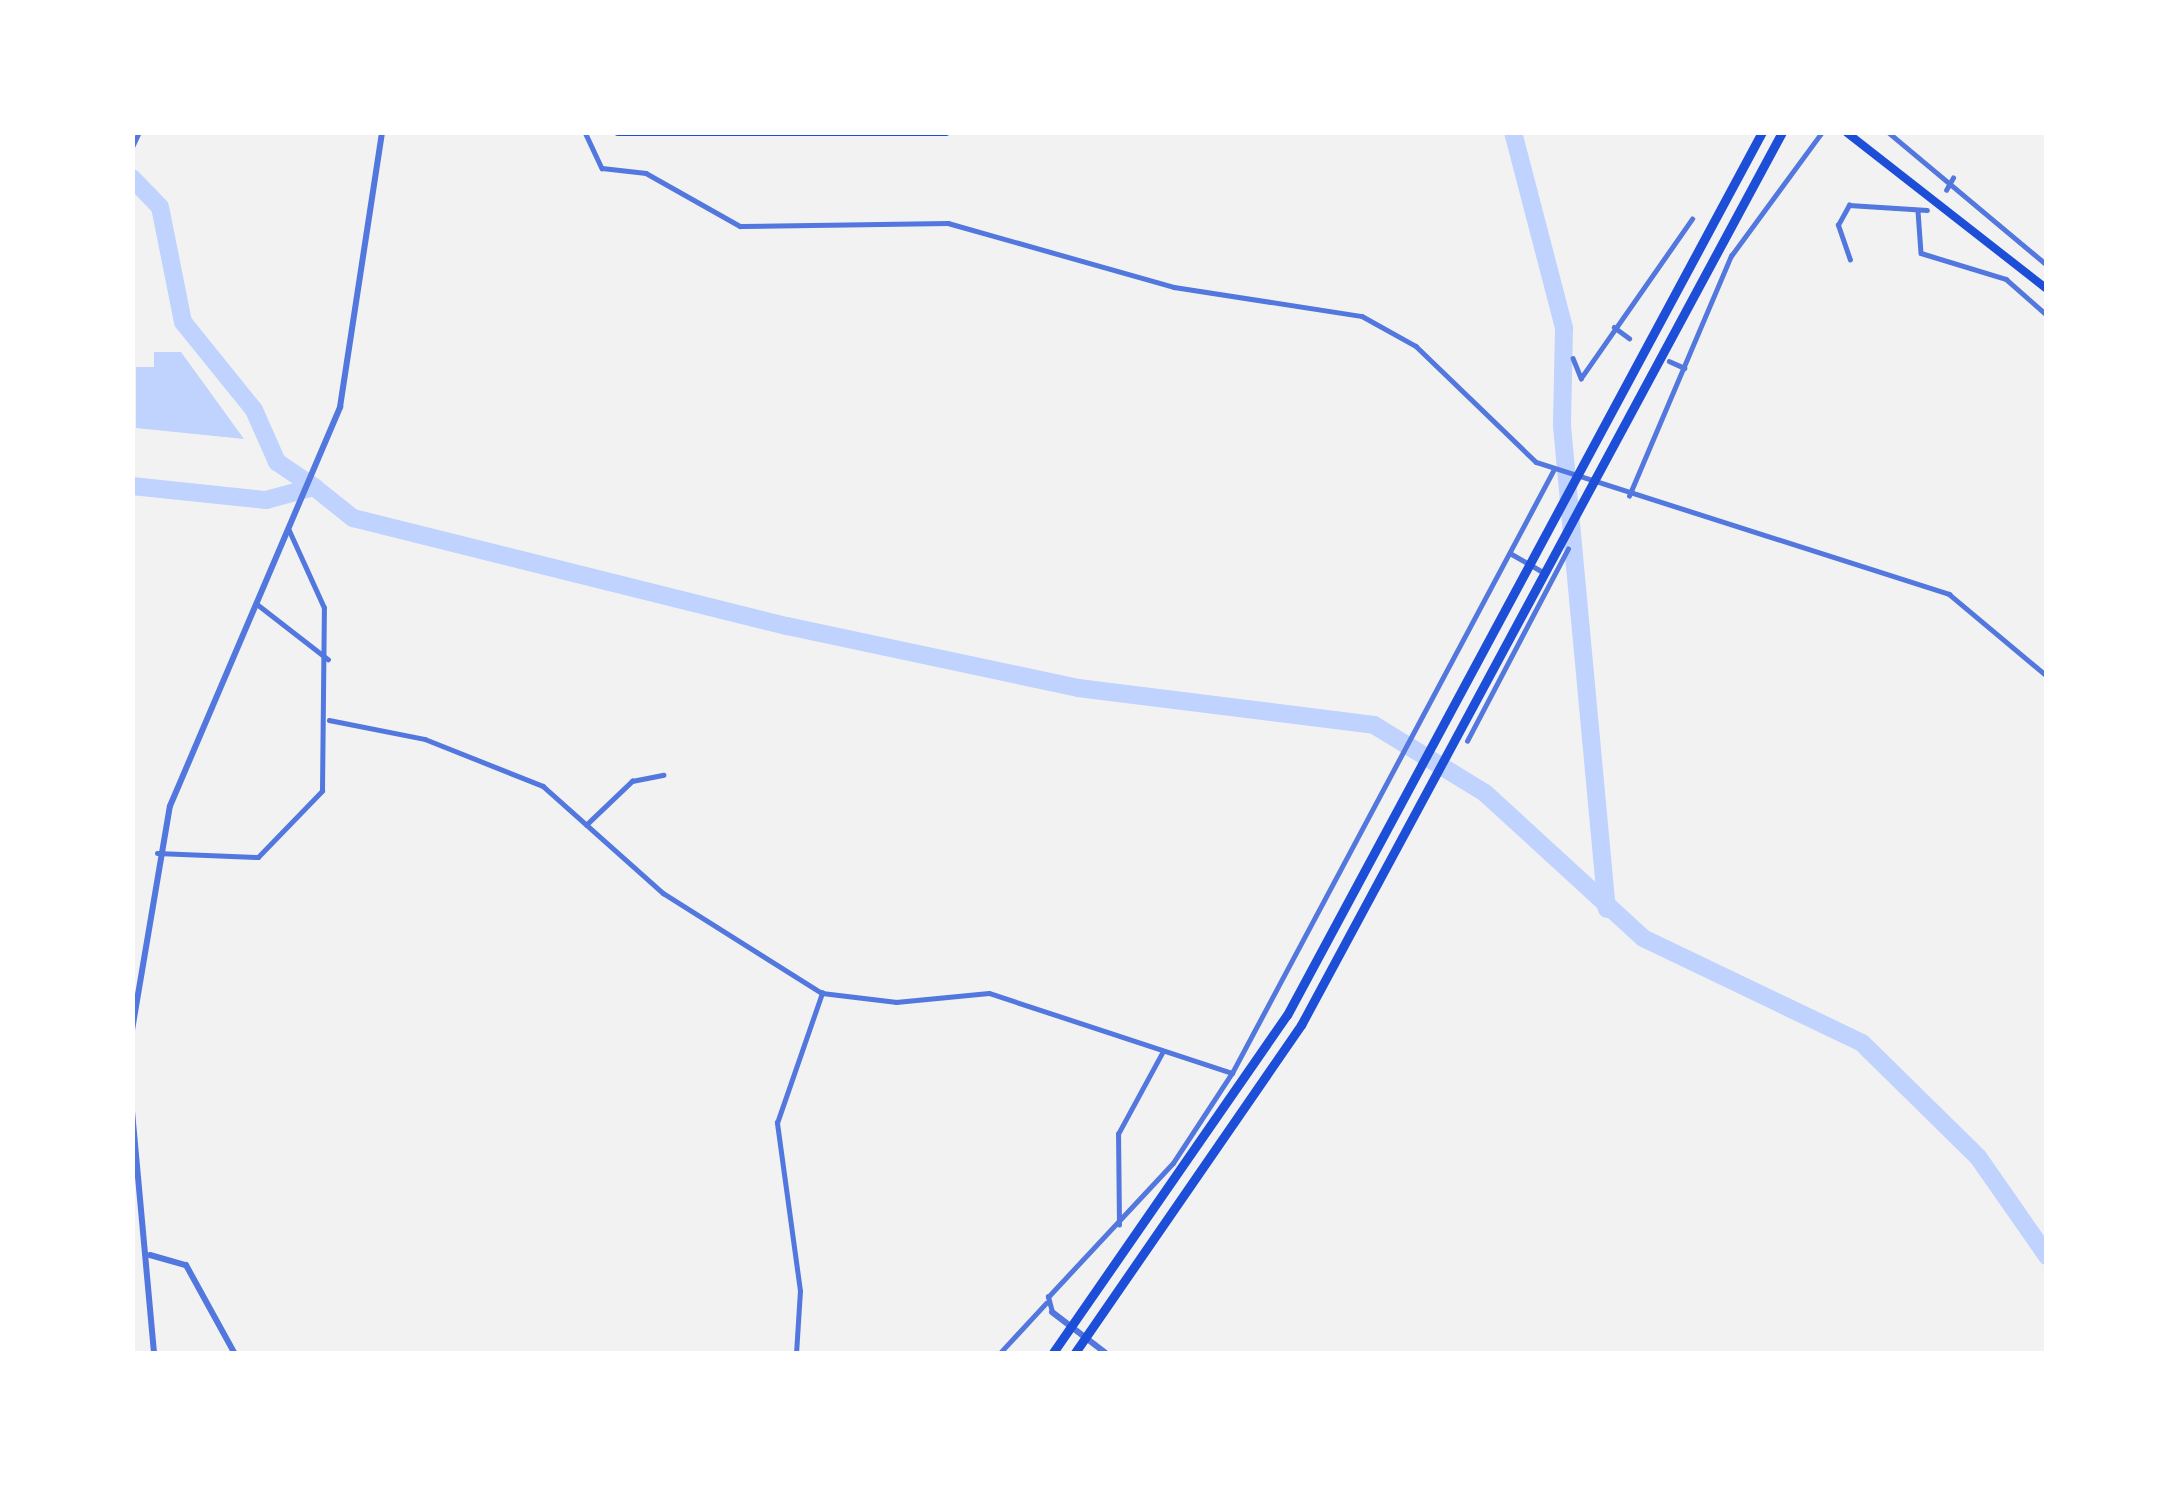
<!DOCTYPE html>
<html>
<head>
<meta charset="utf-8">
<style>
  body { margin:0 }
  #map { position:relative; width:2179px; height:1486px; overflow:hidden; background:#f2f2f2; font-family:Rubik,sans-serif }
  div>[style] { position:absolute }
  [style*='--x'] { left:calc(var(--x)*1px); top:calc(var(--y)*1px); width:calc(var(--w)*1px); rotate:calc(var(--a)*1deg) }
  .water>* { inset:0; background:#bfd3fe }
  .river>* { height:18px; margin:-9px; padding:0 9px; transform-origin:9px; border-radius:9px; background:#bfd3fe }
  .minor>* { height:4.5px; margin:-2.25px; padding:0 2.25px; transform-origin:2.25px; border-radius:2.25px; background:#5277de }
  .tertiary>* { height:6px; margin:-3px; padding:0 3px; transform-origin:3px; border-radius:3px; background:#5277de }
  .primary>* { height:8px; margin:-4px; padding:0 4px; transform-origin:4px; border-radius:4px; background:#1d4ed8 }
  .motorway>* { height:9px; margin:-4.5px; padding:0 4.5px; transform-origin:4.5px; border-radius:4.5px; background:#1d4ed8 }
  span { translate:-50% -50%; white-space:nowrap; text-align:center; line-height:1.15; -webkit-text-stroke:12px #fff; paint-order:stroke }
  .frame { position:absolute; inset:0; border:135px solid #fff; pointer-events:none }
</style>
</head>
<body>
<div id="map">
  <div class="water">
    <i style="clip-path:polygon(154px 352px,181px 352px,244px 439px,136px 428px,136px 367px,154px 367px)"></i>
  </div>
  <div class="river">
    <i style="--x:1513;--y:132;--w:203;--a:75.4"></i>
    <i style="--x:1564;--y:328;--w:98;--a:91.2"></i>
    <i style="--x:1562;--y:426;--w:485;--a:84.7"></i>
    <i style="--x:132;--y:178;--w:40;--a:46"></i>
    <i style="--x:160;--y:207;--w:117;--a:78.7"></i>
    <i style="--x:183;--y:322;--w:113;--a:51.1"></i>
    <i style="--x:254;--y:410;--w:57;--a:66.1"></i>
    <i style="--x:277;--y:462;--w:45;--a:34"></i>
    <i style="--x:132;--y:486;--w:135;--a:6"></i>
    <i style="--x:266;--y:500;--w:50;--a:-15.2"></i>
    <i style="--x:314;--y:487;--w:50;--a:38.5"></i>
    <i style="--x:353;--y:518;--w:447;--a:14"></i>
    <i style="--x:787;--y:626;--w:298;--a:12"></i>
    <i style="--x:1078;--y:688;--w:298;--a:7.1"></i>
    <i style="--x:1374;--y:725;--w:130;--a:31.5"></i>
    <i style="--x:1485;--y:793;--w:214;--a:42.5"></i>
    <i style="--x:1643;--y:938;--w:243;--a:25.6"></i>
    <i style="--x:1862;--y:1043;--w:163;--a:44.5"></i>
    <i style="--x:1978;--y:1157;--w:121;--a:55.1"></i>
  </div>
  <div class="minor">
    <i style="--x:585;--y:132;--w:40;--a:65"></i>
    <i style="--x:602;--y:168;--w:44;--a:6.5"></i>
    <i style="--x:646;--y:173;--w:108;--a:29.4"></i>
    <i style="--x:740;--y:226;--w:208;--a:-0.8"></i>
    <i style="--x:948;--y:223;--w:235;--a:15.8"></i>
    <i style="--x:1174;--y:287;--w:190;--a:8.8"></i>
    <i style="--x:1362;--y:316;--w:62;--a:29.1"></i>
    <i style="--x:1416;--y:346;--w:167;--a:44"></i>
    <i style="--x:1536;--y:462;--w:434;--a:17.7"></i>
    <i style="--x:1949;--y:594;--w:128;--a:39.9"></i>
    <i style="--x:1888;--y:132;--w:207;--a:39.9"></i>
    <i style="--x:132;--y:147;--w:17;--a:-65"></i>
    <i style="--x:1946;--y:190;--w:14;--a:-60"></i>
    <i style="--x:1918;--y:211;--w:42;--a:85.9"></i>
    <i style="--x:1921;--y:253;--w:89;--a:17"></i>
    <i style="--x:2006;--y:279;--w:55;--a:41.3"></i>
    <i style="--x:1850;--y:260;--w:37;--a:-109"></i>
    <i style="--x:1838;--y:225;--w:23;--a:-61"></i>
    <i style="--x:1849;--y:205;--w:78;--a:3.7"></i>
    <i style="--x:1614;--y:327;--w:19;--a:36"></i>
    <i style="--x:1573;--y:358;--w:22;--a:68"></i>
    <i style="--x:1581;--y:378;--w:194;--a:-55.1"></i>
    <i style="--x:1669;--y:361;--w:17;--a:24"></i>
    <i style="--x:1629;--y:496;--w:261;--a:-67"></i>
    <i style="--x:1731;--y:256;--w:154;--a:-53.7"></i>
    <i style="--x:1510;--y:553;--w:36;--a:30"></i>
    <i style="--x:257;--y:604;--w:90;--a:37.8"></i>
    <i style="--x:329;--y:720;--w:98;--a:11.2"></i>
    <i style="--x:425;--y:739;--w:127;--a:21.7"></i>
    <i style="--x:543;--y:786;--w:161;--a:41.7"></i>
    <i style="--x:663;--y:893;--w:188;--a:32.2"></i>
    <i style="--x:822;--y:993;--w:75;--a:6.9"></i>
    <i style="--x:896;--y:1002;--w:93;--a:-5.5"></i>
    <i style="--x:989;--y:993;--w:256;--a:18.2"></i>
    <i style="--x:1467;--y:741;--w:217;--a:-62.3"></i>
    <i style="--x:586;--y:825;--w:64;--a:-43.7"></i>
    <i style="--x:632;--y:781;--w:32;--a:-11"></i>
    <i style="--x:157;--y:853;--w:101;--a:2.3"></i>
    <i style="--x:258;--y:857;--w:92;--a:-45.9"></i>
    <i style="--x:322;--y:791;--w:183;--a:-89.4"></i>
    <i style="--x:324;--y:608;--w:85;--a:-114.4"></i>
    <i style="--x:1119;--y:1225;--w:91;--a:-90.6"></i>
    <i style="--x:1118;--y:1134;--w:92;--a:-61.5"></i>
    <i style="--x:1052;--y:1312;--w:16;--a:-105"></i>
    <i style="--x:1048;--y:1297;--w:183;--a:-47"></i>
    <i style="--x:1173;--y:1163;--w:108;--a:-56.8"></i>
    <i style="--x:1232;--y:1073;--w:682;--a:-61.93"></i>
    <i style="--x:796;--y:1354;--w:63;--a:-86.4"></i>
    <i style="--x:800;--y:1291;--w:170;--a:-97.8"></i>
    <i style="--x:777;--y:1123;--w:138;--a:-70.9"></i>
    <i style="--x:999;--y:1354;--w:69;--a:-47.3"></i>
  </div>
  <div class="tertiary">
    <i style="--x:132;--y:1030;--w:227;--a:-80.4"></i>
    <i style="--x:170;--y:806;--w:434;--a:-66.9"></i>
    <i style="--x:340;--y:407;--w:278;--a:-81.3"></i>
    <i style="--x:132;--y:1111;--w:244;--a:84.8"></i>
    <i style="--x:150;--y:1255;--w:37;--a:16"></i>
    <i style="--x:186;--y:1265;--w:102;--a:61.2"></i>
    <i style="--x:1052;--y:1312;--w:69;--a:37.4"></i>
  </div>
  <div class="primary">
    <i style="--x:618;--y:132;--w:328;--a:0"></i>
    <i style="--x:1846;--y:132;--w:255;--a:38"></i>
  </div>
  <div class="motorway">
    <i style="--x:1052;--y:1354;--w:412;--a:-55.3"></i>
    <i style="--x:1287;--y:1015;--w:1003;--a:-61.72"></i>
    <i style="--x:1074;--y:1354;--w:400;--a:-55.4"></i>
    <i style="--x:1301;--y:1025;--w:1014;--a:-61.69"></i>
  </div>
  <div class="frame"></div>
</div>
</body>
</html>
